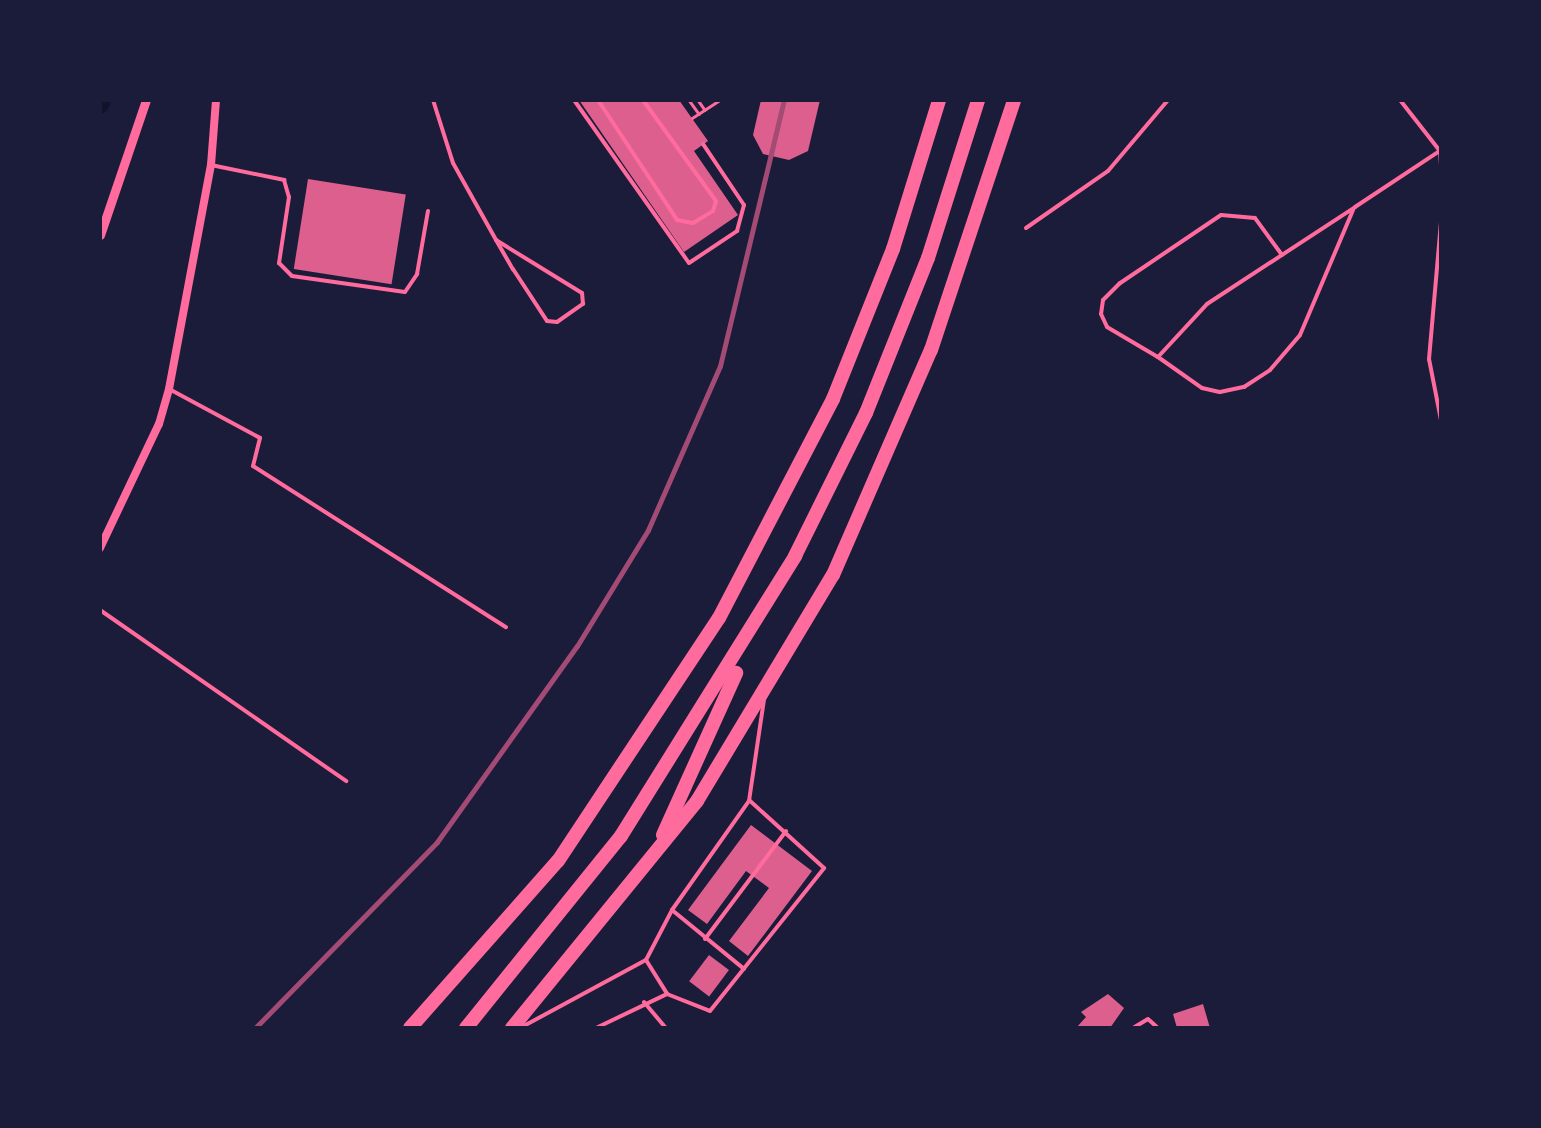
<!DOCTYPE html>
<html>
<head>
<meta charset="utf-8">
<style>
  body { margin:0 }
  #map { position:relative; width:1541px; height:1128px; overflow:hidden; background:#1b1b3a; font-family:Roboto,sans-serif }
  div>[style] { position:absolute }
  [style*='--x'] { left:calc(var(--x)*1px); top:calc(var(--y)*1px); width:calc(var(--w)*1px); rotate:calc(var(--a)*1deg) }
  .canal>* { height:18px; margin:-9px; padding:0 9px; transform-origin:9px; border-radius:9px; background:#12122b }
  .building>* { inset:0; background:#dd5f8e; transform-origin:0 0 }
  .path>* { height:2.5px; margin:-1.25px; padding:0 1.25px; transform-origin:1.25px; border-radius:1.25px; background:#ff6b9d }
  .service>* { height:4px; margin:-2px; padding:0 2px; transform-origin:2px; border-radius:2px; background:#ff6b9d }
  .minor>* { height:8px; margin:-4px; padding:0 4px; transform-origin:4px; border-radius:4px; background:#ff6b9d }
  .tertiary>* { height:9px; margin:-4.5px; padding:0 4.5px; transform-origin:4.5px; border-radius:4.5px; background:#ff6b9d }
  .motorway>* { height:14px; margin:-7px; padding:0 7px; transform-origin:7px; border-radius:7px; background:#ff6b9d }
  .rail>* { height:5px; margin:-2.5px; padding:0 2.5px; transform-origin:2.5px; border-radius:2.5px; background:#a44b75 }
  span { translate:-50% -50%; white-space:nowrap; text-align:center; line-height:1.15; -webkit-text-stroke:10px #1b1b3a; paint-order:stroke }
  .frame { position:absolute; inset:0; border:102px solid #1b1b3a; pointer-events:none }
</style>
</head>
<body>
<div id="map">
  <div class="canal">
    <i style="--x:100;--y:105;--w:5;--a:-68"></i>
  </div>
  <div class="building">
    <i style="clip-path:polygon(579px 100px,679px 100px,708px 141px,694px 151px,738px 215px,684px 252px)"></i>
    <i style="clip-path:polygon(761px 100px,820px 100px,808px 151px,789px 160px,763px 154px,753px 135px)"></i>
    <i style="left:308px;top:179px;width:99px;height:91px;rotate:9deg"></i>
    <i style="clip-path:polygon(751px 825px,812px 871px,748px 956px,729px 941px,769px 888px,746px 871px,707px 924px,688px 910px)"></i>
    <i style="left:709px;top:955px;width:25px;height:33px;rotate:37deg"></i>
    <i style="clip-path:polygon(1108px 994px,1124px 1008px,1110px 1028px,1076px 1028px,1086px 1017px,1081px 1012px)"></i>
    <i style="clip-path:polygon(1203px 1004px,1210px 1028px,1177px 1028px,1173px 1014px)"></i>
  </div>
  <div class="path">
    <i style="--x:689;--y:100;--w:17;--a:54"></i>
    <i style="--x:698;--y:100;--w:12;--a:55"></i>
    <i style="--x:692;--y:118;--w:33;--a:-33"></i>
  </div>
  <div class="service">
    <i style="--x:433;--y:100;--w:66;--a:72.4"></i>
    <i style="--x:453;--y:163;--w:88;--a:60.8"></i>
    <i style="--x:496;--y:240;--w:34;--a:60"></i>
    <i style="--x:513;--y:269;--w:62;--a:56.8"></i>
    <i style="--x:547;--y:321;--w:10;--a:6"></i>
    <i style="--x:557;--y:322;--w:32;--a:-35"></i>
    <i style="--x:583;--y:304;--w:11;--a:-95"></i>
    <i style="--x:582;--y:293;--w:101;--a:-148.4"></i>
    <i style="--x:574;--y:100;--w:199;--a:54.8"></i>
    <i style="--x:689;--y:263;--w:58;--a:-33.7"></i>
    <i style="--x:737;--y:231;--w:27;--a:-75"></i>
    <i style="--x:744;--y:205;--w:73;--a:-123.9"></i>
    <i style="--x:598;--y:100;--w:144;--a:56.6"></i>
    <i style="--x:677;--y:220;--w:16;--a:11"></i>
    <i style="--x:693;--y:223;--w:23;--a:-31"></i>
    <i style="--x:713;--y:211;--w:10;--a:-73"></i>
    <i style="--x:716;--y:201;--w:125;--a:-125.9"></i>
    <i style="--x:1400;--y:100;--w:65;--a:51.9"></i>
    <i style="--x:1440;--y:151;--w:15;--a:86"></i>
    <i style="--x:211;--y:165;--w:75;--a:11.6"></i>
    <i style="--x:284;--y:180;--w:18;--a:74"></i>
    <i style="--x:289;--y:197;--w:67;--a:98.6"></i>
    <i style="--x:279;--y:263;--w:18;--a:45"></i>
    <i style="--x:292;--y:276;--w:114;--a:8.1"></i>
    <i style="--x:405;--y:292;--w:22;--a:-56"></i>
    <i style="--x:417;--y:274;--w:64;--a:-80.1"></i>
    <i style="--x:1441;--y:222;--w:138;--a:95"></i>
    <i style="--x:1429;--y:359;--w:62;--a:78.9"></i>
    <i style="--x:1026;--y:228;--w:100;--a:-34.8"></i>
    <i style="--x:1108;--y:171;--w:93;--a:-49.8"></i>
    <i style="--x:1282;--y:255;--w:46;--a:-126.1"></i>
    <i style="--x:1255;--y:218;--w:34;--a:-175"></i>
    <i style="--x:1221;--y:215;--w:122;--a:146"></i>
    <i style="--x:1120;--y:283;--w:24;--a:135"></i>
    <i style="--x:1103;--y:300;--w:14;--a:98"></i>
    <i style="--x:1101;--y:314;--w:14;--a:65"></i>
    <i style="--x:1107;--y:327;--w:59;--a:30.5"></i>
    <i style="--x:1158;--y:357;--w:72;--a:-47.2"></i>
    <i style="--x:1207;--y:304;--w:177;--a:-33.2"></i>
    <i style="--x:1355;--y:207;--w:103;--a:-33.5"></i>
    <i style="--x:1158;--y:357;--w:54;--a:35.2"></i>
    <i style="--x:1202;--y:388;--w:18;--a:13"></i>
    <i style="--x:1220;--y:392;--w:25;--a:-12"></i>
    <i style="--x:1244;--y:387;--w:31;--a:-33"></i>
    <i style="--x:1270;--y:370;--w:46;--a:-49.4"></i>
    <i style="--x:1300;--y:335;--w:136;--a:-67"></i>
    <i style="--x:171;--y:390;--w:101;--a:28.3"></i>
    <i style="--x:260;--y:438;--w:29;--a:104"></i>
    <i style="--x:253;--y:466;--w:300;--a:32.5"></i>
    <i style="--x:100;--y:610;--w:300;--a:34.8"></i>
    <i style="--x:672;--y:910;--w:93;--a:39.3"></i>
    <i style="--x:705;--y:939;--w:135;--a:-53.1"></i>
    <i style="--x:646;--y:960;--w:40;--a:58"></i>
    <i style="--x:644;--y:1002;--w:34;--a:50"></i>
    <i style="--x:520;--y:1028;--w:143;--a:-28.4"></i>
    <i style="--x:646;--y:960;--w:56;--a:-62.5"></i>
    <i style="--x:672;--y:910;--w:133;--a:-54.8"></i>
    <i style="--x:749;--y:801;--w:102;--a:-81.6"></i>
    <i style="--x:596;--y:1028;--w:79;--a:-25.6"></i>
    <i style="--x:667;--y:994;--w:46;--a:21.6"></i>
    <i style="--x:710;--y:1011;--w:183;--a:-51.4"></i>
    <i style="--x:824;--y:868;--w:100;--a:-137.8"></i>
    <i style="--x:1133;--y:1028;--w:17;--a:-31"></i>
    <i style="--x:1148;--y:1019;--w:13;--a:42"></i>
  </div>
  <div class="minor">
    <i style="--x:100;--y:548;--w:137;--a:-64.6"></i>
    <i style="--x:159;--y:424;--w:36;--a:-74"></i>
    <i style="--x:169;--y:389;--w:228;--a:-79.4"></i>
    <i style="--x:211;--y:165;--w:65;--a:-85.6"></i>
  </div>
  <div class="tertiary">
    <i style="--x:100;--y:235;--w:143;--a:-71.2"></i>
  </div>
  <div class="motorway">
    <i style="--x:663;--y:835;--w:178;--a:-65.7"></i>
    <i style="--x:410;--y:1028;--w:223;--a:-48.5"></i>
    <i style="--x:558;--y:861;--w:291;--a:-56.5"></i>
    <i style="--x:719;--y:618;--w:247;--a:-62.5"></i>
    <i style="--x:833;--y:399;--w:162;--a:-68.2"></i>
    <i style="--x:893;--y:249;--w:156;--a:-72.8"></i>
    <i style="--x:466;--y:1028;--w:247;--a:-51.1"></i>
    <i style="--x:621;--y:836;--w:330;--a:-58.1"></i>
    <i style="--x:795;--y:556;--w:160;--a:-63.6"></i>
    <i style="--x:866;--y:413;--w:167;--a:-68.2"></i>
    <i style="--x:928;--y:258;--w:166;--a:-72.4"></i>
    <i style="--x:512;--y:1028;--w:293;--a:-50.8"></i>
    <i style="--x:697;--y:801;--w:264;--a:-59"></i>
    <i style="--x:833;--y:575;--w:245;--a:-66.5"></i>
    <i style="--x:931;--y:350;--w:263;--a:-71.6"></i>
  </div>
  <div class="rail">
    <i style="--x:255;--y:1028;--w:260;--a:-45.6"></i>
    <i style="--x:437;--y:842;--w:241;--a:-54.5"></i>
    <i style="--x:577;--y:646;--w:136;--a:-58.5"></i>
    <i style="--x:648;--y:530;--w:179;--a:-66.3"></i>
    <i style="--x:720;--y:366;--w:274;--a:-76.5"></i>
  </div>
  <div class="frame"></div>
</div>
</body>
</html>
